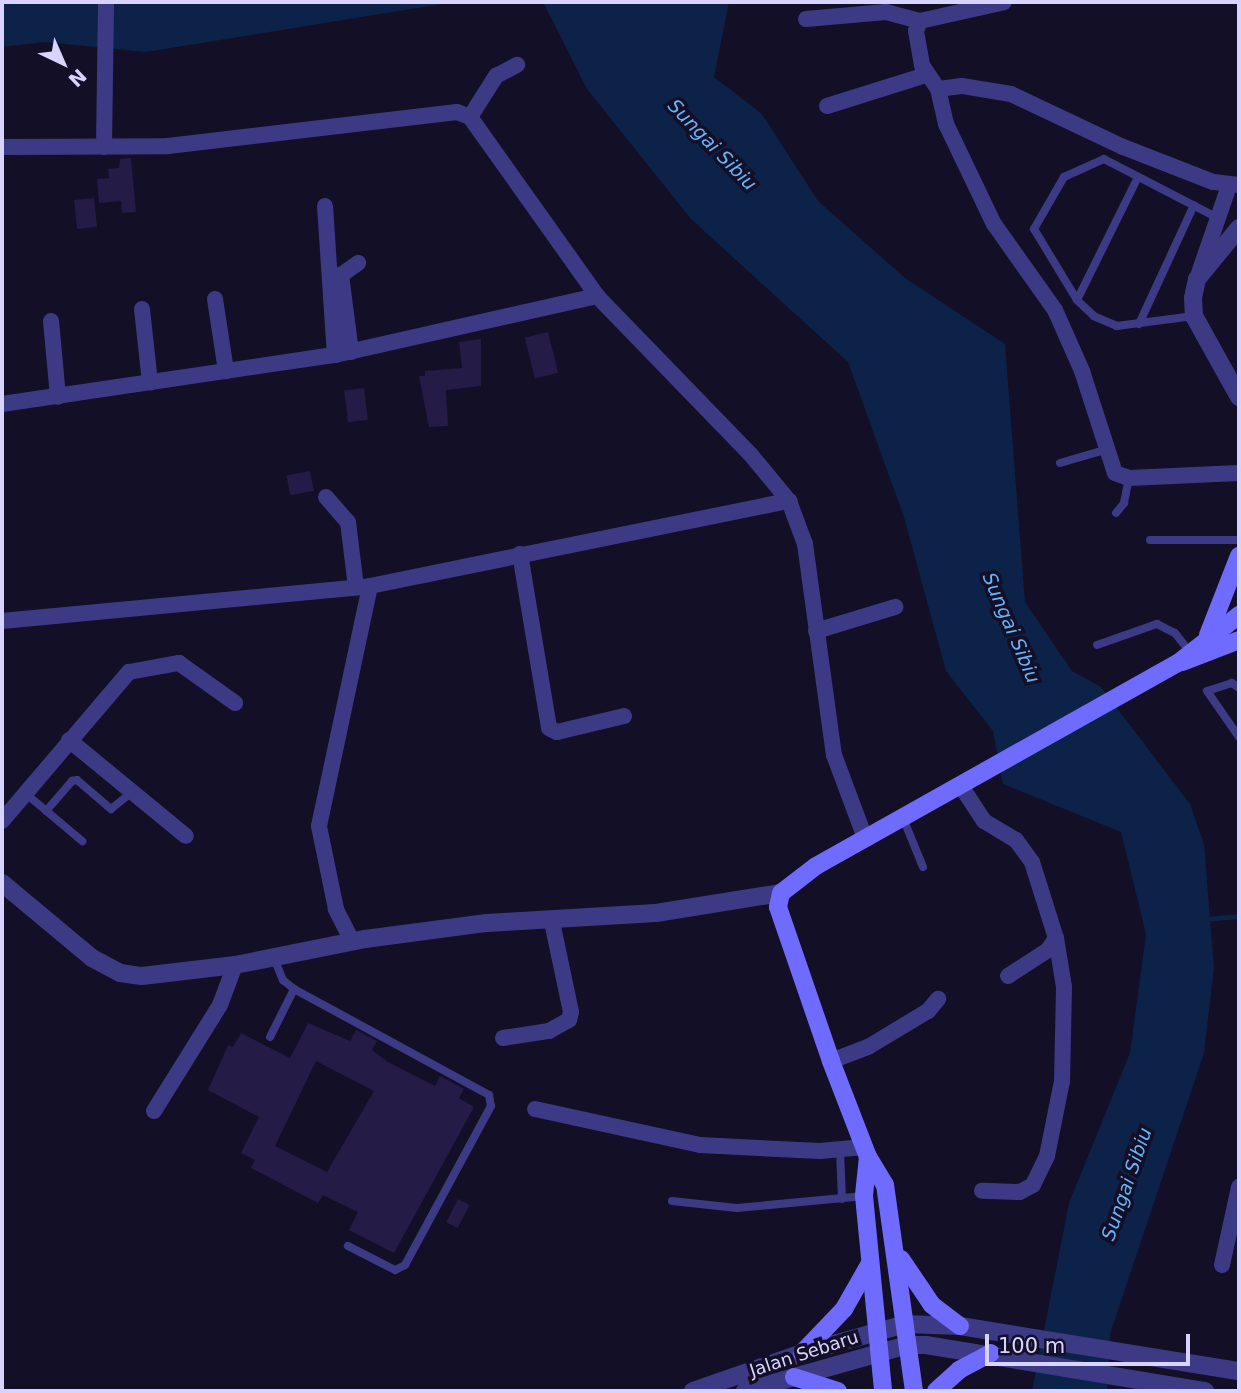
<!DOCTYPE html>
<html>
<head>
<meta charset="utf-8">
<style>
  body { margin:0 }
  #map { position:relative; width:1241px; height:1393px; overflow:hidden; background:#130f26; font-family:"DejaVu Sans",sans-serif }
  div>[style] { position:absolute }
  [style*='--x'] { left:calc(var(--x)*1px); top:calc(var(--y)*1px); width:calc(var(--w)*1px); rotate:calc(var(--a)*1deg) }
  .water>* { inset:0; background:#0c2248 }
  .stream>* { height:4.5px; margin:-2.25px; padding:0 2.25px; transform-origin:2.25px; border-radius:2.25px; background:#0c2248 }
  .building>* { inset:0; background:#241b47; transform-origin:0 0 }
  .service>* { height:8px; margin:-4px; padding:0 4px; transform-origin:4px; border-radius:4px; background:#3d3a85 }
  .minor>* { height:16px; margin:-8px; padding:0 8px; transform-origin:8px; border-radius:8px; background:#3d3a85 }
  .tertiary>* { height:18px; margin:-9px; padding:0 9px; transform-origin:9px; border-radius:9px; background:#3d3a85 }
  .secondary>* { height:18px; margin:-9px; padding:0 9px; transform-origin:9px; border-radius:9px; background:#6f6bff }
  span { translate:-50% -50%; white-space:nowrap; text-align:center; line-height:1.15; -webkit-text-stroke:7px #130f26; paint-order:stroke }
  .street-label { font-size:18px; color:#d9d4ff }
  .water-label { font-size:19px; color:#62b6ff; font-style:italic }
  .frame { position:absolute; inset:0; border:4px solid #d9d4ff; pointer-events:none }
  .north { position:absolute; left:28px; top:28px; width:70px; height:70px; -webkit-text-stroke:5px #130f26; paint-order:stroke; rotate:136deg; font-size:19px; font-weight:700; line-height:28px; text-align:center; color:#d9d4ff }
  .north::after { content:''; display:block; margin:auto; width:24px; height:32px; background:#d9d4ff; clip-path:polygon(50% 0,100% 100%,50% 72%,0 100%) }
  .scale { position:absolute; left:985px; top:1334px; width:205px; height:32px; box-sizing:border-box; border:4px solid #d9d4ff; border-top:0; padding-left:9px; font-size:21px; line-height:24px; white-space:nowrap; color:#d9d4ff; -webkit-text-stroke:5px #130f26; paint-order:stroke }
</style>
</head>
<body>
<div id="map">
  <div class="water">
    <i style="clip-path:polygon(2px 2px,454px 2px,146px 52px,44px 42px,2px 47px)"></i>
    <i style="clip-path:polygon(543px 2px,729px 2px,714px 77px,762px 114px,818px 201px,905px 278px,1005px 344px,1025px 602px,1072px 671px,1101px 687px,1190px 804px,1204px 844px,1214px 968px,1204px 1053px,1110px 1334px,1107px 1391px,1032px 1391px,1069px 1203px,1130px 1053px,1146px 934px,1121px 832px,1003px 784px,993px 731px,946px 671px,904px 517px,848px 362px,691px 219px,587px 89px)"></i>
  </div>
  <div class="stream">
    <i style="--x:1205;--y:919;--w:34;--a:-5"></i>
  </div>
  <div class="building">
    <i style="clip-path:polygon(131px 158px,136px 212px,122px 213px,121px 201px,99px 203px,97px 179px,109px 178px,108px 169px,119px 168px,120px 159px)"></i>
    <i style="left:94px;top:198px;width:29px;height:20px;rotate:84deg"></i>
    <i style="left:548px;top:332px;width:42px;height:24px;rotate:76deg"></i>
    <i style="clip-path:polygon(481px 339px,481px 386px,446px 390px,448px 426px,429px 427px,419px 376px,425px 376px,425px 371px,462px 368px,459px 342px)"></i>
    <i style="left:364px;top:388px;width:32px;height:20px;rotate:83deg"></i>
    <i style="left:310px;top:471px;width:20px;height:24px;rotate:79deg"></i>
    <i style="clip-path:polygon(evenodd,308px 1023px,350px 1041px,356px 1030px,377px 1041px,372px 1050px,388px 1062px,435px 1086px,440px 1076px,464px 1089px,459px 1098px,474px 1107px,394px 1253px,349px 1230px,358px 1212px,323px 1195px,318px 1203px,251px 1168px,255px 1160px,241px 1153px,259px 1117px,208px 1090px,228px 1045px,233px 1047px,241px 1033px,290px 1058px,308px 1023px,316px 1061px,374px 1091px,327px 1172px,275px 1146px,316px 1061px)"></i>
    <i style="left:458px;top:1199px;width:13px;height:26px;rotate:27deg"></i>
  </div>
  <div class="service">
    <i style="--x:1077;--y:300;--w:137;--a:-63.6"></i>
    <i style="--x:1194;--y:316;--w:78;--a:172.6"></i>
    <i style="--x:1117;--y:326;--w:25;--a:-157"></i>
    <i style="--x:1094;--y:316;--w:23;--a:-137"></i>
    <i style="--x:1077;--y:300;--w:83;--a:-121.2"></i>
    <i style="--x:1034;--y:229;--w:60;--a:-60"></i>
    <i style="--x:1064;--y:177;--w:44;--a:-24.2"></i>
    <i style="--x:1104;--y:159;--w:128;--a:27.4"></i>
    <i style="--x:1139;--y:324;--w:131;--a:-65.2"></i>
    <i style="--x:1060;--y:463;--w:47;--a:-16.1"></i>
    <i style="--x:1116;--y:513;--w:13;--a:-51"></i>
    <i style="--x:1124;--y:503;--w:25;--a:-79"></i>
    <i style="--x:1150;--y:540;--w:89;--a:0"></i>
    <i style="--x:1097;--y:645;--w:64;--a:-19.3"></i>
    <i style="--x:1157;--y:624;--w:20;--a:27"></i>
    <i style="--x:1175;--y:633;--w:24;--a:52"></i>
    <i style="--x:1239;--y:688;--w:9;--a:-144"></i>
    <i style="--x:1232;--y:683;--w:26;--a:162"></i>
    <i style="--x:1207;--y:691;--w:56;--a:55.2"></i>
    <i style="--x:25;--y:793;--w:75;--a:40.1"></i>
    <i style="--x:46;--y:811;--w:40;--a:-49"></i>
    <i style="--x:72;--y:781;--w:5;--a:-11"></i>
    <i style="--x:77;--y:780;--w:45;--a:40.5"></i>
    <i style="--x:111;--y:809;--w:27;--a:-39"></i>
    <i style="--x:903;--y:818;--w:53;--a:67.8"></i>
    <i style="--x:274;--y:958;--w:24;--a:68"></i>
    <i style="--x:283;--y:980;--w:14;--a:39"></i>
    <i style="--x:294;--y:989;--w:222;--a:28.5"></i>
    <i style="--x:489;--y:1095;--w:11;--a:80"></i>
    <i style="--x:491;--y:1106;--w:181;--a:118.4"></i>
    <i style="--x:405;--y:1265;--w:11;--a:153"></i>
    <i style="--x:395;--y:1270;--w:53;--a:-152.9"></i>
    <i style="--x:270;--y:1037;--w:54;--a:-63.4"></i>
    <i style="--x:840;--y:1150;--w:49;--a:87.7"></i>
    <i style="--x:672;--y:1201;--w:65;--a:6.1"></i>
    <i style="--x:737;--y:1208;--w:128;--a:-5.4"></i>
  </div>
  <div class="minor">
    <i style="--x:806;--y:19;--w:80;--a:-5"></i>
    <i style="--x:886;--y:12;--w:35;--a:15"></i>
    <i style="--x:938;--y:89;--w:29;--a:-124"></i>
    <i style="--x:922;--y:65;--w:35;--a:-100"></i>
    <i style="--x:916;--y:31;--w:11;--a:-68"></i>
    <i style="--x:920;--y:21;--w:86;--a:-12.7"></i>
    <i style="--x:827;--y:106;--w:104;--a:-17.4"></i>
    <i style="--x:470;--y:117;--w:49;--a:-57.6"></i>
    <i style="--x:496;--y:76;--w:24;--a:-28"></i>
    <i style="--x:2;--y:147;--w:166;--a:-0.3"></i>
    <i style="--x:168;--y:146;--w:291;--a:-6.7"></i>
    <i style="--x:457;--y:112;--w:14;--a:21"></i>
    <i style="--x:470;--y:117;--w:219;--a:54.6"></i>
    <i style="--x:597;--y:296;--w:221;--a:45.9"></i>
    <i style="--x:751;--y:455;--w:60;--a:50.4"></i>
    <i style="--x:789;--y:501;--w:46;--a:69.6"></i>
    <i style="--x:805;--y:544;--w:213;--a:82.2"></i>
    <i style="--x:834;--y:755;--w:89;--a:69.5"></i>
    <i style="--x:104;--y:147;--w:145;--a:-89.2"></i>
    <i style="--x:1239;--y:185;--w:26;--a:-173"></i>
    <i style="--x:1213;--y:182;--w:97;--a:-158.7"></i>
    <i style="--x:1123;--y:147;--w:124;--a:-154.7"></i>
    <i style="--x:1011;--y:94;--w:50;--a:-170.7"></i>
    <i style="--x:962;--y:86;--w:24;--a:173"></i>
    <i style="--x:938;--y:89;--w:36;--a:77"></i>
    <i style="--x:946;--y:124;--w:111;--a:64.4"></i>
    <i style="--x:994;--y:224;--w:105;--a:54.7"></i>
    <i style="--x:1055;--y:310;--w:67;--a:66.1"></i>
    <i style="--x:1082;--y:371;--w:107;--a:72.1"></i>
    <i style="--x:1115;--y:473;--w:15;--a:20"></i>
    <i style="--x:1129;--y:478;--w:110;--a:-2.6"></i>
    <i style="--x:325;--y:206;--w:149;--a:86.2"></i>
    <i style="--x:1199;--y:273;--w:92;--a:-71"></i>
    <i style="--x:215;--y:299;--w:73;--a:81.3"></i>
    <i style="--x:142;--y:309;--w:74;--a:83.8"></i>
    <i style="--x:51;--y:321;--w:76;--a:84.7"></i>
    <i style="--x:351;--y:352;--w:78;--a:-97.4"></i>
    <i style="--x:341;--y:275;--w:21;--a:-35"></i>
    <i style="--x:2;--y:404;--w:337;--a:-8.4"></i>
    <i style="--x:335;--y:355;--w:269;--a:-12.7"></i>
    <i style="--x:326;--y:497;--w:33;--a:49"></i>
    <i style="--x:348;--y:522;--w:65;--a:83"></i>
    <i style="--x:520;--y:554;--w:176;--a:80.5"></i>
    <i style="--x:549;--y:728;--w:9;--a:27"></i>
    <i style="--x:557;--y:732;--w:69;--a:-13.4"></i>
    <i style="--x:2;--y:621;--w:370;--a:-5.4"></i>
    <i style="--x:370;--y:586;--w:428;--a:-11.5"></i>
    <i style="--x:816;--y:631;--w:83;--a:-16.9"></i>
    <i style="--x:69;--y:740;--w:151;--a:39.4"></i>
    <i style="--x:961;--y:786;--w:42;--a:56.7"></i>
    <i style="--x:984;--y:821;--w:37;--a:31"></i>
    <i style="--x:1016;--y:840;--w:27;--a:54"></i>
    <i style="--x:1032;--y:862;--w:80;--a:72.5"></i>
    <i style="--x:1056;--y:938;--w:50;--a:80.7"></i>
    <i style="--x:1064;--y:987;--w:94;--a:91.2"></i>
    <i style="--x:1062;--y:1081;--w:76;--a:101.3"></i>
    <i style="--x:1047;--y:1156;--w:32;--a:116"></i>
    <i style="--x:1033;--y:1185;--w:15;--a:152"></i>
    <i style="--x:1020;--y:1192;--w:38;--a:-178"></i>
    <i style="--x:2;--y:821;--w:196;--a:-49.6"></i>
    <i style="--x:129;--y:672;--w:51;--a:-10.2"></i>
    <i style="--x:179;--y:663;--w:69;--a:35.5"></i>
    <i style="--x:352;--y:941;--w:36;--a:-117"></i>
    <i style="--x:336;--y:909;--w:85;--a:-101.6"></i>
    <i style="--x:319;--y:826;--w:245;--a:-78"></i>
    <i style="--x:1008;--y:976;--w:48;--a:-33"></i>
    <i style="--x:1048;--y:950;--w:14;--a:-56"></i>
    <i style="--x:503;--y:1038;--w:47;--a:-8.7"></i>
    <i style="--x:549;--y:1031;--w:23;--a:-29"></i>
    <i style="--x:569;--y:1020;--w:8;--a:-76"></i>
    <i style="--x:571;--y:1012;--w:92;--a:-101.9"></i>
    <i style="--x:831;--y:1061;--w:40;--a:-21"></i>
    <i style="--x:868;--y:1047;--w:70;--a:-31"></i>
    <i style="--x:928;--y:1011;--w:16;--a:-50"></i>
    <i style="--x:535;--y:1109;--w:169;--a:12.3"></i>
    <i style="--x:700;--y:1145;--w:120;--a:2.9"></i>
    <i style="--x:820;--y:1151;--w:44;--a:-5.2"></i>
    <i style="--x:154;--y:1111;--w:125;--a:-58.1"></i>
    <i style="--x:220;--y:1005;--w:43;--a:-69.4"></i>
    <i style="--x:1222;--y:1265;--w:80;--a:-77.7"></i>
  </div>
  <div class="tertiary">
    <i style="--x:1239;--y:228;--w:66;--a:129.5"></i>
    <i style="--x:1197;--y:279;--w:19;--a:102"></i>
    <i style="--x:1193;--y:298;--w:18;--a:87"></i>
    <i style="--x:1194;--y:316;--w:93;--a:60.9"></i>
    <i style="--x:2;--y:883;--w:117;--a:39.8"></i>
    <i style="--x:92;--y:958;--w:32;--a:28"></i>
    <i style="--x:120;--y:973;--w:22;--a:8"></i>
    <i style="--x:142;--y:976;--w:94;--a:-6.7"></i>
    <i style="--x:235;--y:965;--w:133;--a:-11.3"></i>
    <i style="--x:365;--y:939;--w:123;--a:-7.5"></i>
    <i style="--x:487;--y:923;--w:169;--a:-3.4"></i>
    <i style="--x:656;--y:913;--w:127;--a:-9.1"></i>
    <i style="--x:693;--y:1391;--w:115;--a:-19.2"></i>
    <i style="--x:802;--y:1353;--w:107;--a:-15.7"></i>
    <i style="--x:905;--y:1324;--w:55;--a:2.1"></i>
    <i style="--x:960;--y:1326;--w:283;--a:9.2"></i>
    <i style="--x:745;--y:1391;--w:169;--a:-15.8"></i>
    <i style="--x:908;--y:1345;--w:18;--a:0"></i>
    <i style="--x:926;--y:1345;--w:283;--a:9.4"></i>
  </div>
  <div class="secondary">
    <i style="--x:1208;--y:635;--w:85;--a:-68.6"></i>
    <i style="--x:1182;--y:662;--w:61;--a:-21.1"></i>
    <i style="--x:868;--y:1157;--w:39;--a:96"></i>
    <i style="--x:864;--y:1196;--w:196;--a:84.4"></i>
    <i style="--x:901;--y:1259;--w:55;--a:56"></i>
    <i style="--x:932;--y:1305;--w:35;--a:37"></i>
    <i style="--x:802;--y:1353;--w:61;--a:-46.3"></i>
    <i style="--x:844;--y:1309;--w:51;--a:-60.4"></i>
    <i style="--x:794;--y:1377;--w:46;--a:17.7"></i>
    <i style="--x:914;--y:1391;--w:208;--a:-98"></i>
    <i style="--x:885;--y:1185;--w:33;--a:-121"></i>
    <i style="--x:868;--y:1157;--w:103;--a:-111.1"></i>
    <i style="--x:831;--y:1061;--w:163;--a:-109"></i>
    <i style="--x:778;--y:907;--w:14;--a:-78"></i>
    <i style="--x:781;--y:893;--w:44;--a:-37.6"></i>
    <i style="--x:816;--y:866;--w:415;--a:-29.3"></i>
    <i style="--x:1178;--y:663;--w:78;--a:-38.2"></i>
    <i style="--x:936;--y:1391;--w:31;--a:-42"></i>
    <i style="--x:959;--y:1370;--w:36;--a:-28"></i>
  </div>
  <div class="street-label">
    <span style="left:804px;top:1354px;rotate:-18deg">Jalan Sebaru</span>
  </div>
  <div class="water-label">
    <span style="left:712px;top:145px;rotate:46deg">Sungai Sibiu</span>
    <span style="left:1011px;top:628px;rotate:67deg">Sungai Sibiu</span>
    <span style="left:1127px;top:1184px;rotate:-71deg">Sungai Sibiu</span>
  </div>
  <div class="frame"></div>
  <div class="north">N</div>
  <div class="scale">100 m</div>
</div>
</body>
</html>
